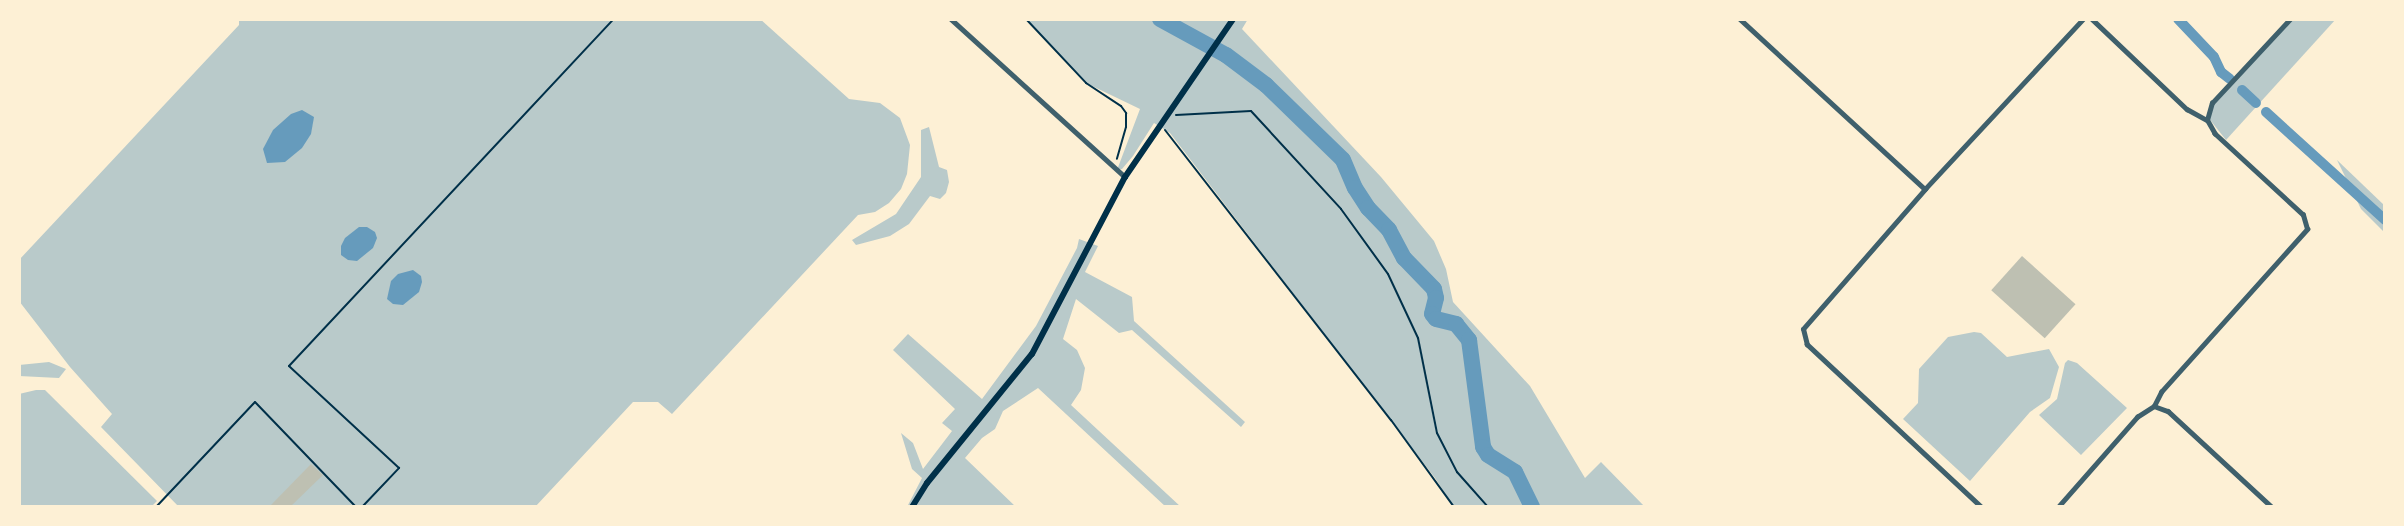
<!DOCTYPE html>
<html>
<head>
<meta charset="utf-8">
<style>
  body { margin:0 }
  #map { position:relative; width:2404px; height:526px; overflow:hidden; background:#fdf0d5; font-family:"Public Sans",sans-serif }
  div>[style] { position:absolute }
  [style*='--x'] { left:calc(var(--x)*1px); top:calc(var(--y)*1px); width:calc(var(--w)*1px); rotate:calc(var(--a)*1deg) }
  .green>* { inset:0; background:#b9caca }
  .water>* { inset:0; background:#669bbc }
  .canal>* { height:10px; margin:-5px; padding:0 5px; transform-origin:5px; border-radius:5px; background:#669bbc }
  .river>* { height:16px; margin:-8px; padding:0 8px; transform-origin:8px; border-radius:8px; background:#669bbc }
  .building>* { inset:0; background:#bec0b2; transform-origin:0 0 }
  .path>* { height:2px; margin:-1px; padding:0 1px; transform-origin:1px; border-radius:1px; background:#003049 }
  .minor>* { height:4.5px; margin:-2.25px; padding:0 2.25px; transform-origin:2.25px; border-radius:2.25px; background:#3f606c }
  .secondary>* { height:6px; margin:-3px; padding:0 3px; transform-origin:3px; border-radius:3px; background:#003049 }
  span { translate:-50% -50%; white-space:nowrap; text-align:center; line-height:1.15; -webkit-text-stroke:5px #fdf0d5; paint-order:stroke }
  .frame { position:absolute; inset:0; border:21px solid #fdf0d5; pointer-events:none }
</style>
</head>
<body>
<div id="map">
  <div class="green">
    <i style="clip-path:polygon(239px 19px,760px 19px,849px 99px,880px 103px,900px 118px,910px 145px,907px 174px,901px 189px,889px 203px,875px 212px,858px 215px,672px 414px,658px 402px,633px 402px,535px 507px,179px 507px,101px 427px,112px 414px,70px 367px,19px 301px,19px 260px,239px 25px)"></i>
    <i style="clip-path:polygon(1027px 19px,1248px 19px,1242px 29px,1381px 177px,1434px 241px,1446px 269px,1453px 302px,1530px 386px,1585px 478px,1601px 462px,1645px 507px,1454px 507px,1435px 478px,1170px 133px,1154px 123px,1133px 156px,1122px 169px,1117px 170px,1140px 109px,1086px 83px)"></i>
    <i style="clip-path:polygon(2290px 19px,2336px 19px,2226px 140px,2207px 116px,2209px 108px)"></i>
    <i style="clip-path:polygon(929px 127px,939px 167px,947px 170px,949px 182px,946px 193px,940px 199px,930px 196px,909px 224px,890px 236px,856px 245px,852px 240px,896px 214px,921px 177px,921px 130px)"></i>
    <i style="clip-path:polygon(2337px 160px,2385px 206px,2385px 233px,2361px 209px)"></i>
    <i style="clip-path:polygon(1079px 239px,1098px 246px,1085px 272px,1132px 297px,1134px 321px,1245px 422px,1241px 427px,1132px 330px,1119px 333px,1076px 299px,1063px 339px,1077px 350px,1085px 368px,1081px 390px,1071px 405px,1181px 507px,1166px 507px,1038px 388px,1003px 411px,995px 429px,982px 438px,965px 458px,1016px 507px,907px 507px,922px 478px,912px 469px,901px 433px,913px 443px,923px 469px,952px 431px,942px 423px,955px 409px,893px 350px,908px 334px,982px 399px,1036px 326px,1077px 248px)"></i>
    <i style="clip-path:polygon(1974px 332px,1981px 333px,2007px 357px,2049px 349px,2059px 367px,2050px 398px,2030px 412px,1970px 481px,1903px 419px,1918px 403px,1919px 369px,1948px 337px)"></i>
    <i style="clip-path:polygon(2068px 360px,2077px 363px,2127px 408px,2081px 455px,2039px 415px,2057px 399px,2065px 363px)"></i>
    <i style="clip-path:polygon(49px 362px,66px 369px,59px 378px,19px 376px,19px 365px)"></i>
    <i style="clip-path:polygon(36px 390px,45px 390px,157px 501px,151px 507px,19px 507px,19px 394px)"></i>
  </div>
  <div class="water">
    <i style="clip-path:polygon(302px 110px,314px 117px,311px 134px,302px 148px,285px 162px,267px 163px,263px 149px,273px 130px,291px 114px)"></i>
    <i style="clip-path:polygon(359px 227px,367px 227px,375px 232px,377px 238px,373px 248px,357px 261px,348px 260px,341px 255px,341px 246px,345px 238px)"></i>
    <i style="clip-path:polygon(413px 270px,421px 276px,422px 282px,419px 292px,403px 305px,393px 304px,387px 299px,391px 281px,398px 274px)"></i>
  </div>
  <div class="canal">
    <i style="--x:2178;--y:19;--w:52;--a:46.5"></i>
    <i style="--x:2214;--y:57;--w:17;--a:65"></i>
    <i style="--x:2221;--y:72;--w:11;--a:38"></i>
    <i style="--x:2242;--y:90;--w:19;--a:43"></i>
    <i style="--x:2266;--y:112;--w:161;--a:42.2"></i>
  </div>
  <div class="river">
    <i style="--x:1160;--y:19;--w:75;--a:28.6"></i>
    <i style="--x:1226;--y:55;--w:50;--a:36.9"></i>
    <i style="--x:1266;--y:85;--w:107;--a:44.2"></i>
    <i style="--x:1343;--y:160;--w:30;--a:67"></i>
    <i style="--x:1355;--y:188;--w:24;--a:57"></i>
    <i style="--x:1368;--y:208;--w:30;--a:46"></i>
    <i style="--x:1389;--y:230;--w:32;--a:62"></i>
    <i style="--x:1404;--y:258;--w:43;--a:45.9"></i>
    <i style="--x:1434;--y:289;--w:9;--a:77"></i>
    <i style="--x:1436;--y:298;--w:16;--a:104"></i>
    <i style="--x:1432;--y:314;--w:6;--a:51"></i>
    <i style="--x:1436;--y:319;--w:21;--a:14"></i>
    <i style="--x:1456;--y:324;--w:21;--a:51"></i>
    <i style="--x:1469;--y:340;--w:108;--a:82.5"></i>
    <i style="--x:1483;--y:447;--w:9;--a:58"></i>
    <i style="--x:1488;--y:455;--w:32;--a:32"></i>
    <i style="--x:1515;--y:472;--w:39;--a:64"></i>
  </div>
  <div class="building">
    <i style="left:2022px;top:256px;width:72px;height:46px;rotate:42deg"></i>
    <i style="clip-path:polygon(311px 464px,323px 475px,290px 507px,269px 507px)"></i>
  </div>
  <div class="path">
    <i style="--x:1026;--y:19;--w:88;--a:46.8"></i>
    <i style="--x:1086;--y:83;--w:42;--a:33.3"></i>
    <i style="--x:1121;--y:106;--w:9;--a:54"></i>
    <i style="--x:1126;--y:113;--w:14;--a:90"></i>
    <i style="--x:1126;--y:127;--w:33;--a:106"></i>
    <i style="--x:1176;--y:115;--w:75;--a:-3.1"></i>
    <i style="--x:1251;--y:111;--w:133;--a:47.4"></i>
    <i style="--x:1341;--y:209;--w:80;--a:54.1"></i>
    <i style="--x:1388;--y:274;--w:71;--a:64.9"></i>
    <i style="--x:1418;--y:338;--w:97;--a:78.7"></i>
    <i style="--x:1437;--y:433;--w:44;--a:62.9"></i>
    <i style="--x:1457;--y:472;--w:47;--a:48.5"></i>
    <i style="--x:1165;--y:130;--w:368;--a:52.1"></i>
    <i style="--x:1391;--y:420;--w:107;--a:54.1"></i>
    <i style="--x:156;--y:507;--w:144;--a:-46.7"></i>
    <i style="--x:255;--y:402;--w:146;--a:46.1"></i>
    <i style="--x:362;--y:507;--w:54;--a:-46.5"></i>
    <i style="--x:399;--y:468;--w:150;--a:-137.2"></i>
    <i style="--x:289;--y:366;--w:475;--a:-46.9"></i>
  </div>
  <div class="minor">
    <i style="--x:951;--y:19;--w:235;--a:42.2"></i>
    <i style="--x:1740;--y:19;--w:251;--a:42.6"></i>
    <i style="--x:2092;--y:19;--w:131;--a:43.5"></i>
    <i style="--x:2187;--y:109;--w:23;--a:29"></i>
    <i style="--x:2154;--y:406;--w:16;--a:-63"></i>
    <i style="--x:2161;--y:392;--w:219;--a:-48.1"></i>
    <i style="--x:2307;--y:229;--w:15;--a:-106"></i>
    <i style="--x:2303;--y:215;--w:120;--a:-137.4"></i>
    <i style="--x:2215;--y:134;--w:16;--a:-120"></i>
    <i style="--x:2207;--y:120;--w:18;--a:-74"></i>
    <i style="--x:2212;--y:103;--w:115;--a:-47.1"></i>
    <i style="--x:1981;--y:507;--w:238;--a:-137"></i>
    <i style="--x:1807;--y:345;--w:16;--a:-104"></i>
    <i style="--x:1803;--y:329;--w:186;--a:-48.9"></i>
    <i style="--x:1925;--y:189;--w:232;--a:-47.1"></i>
    <i style="--x:2058;--y:507;--w:120;--a:-48.7"></i>
    <i style="--x:2137;--y:417;--w:20;--a:-33"></i>
    <i style="--x:2154;--y:406;--w:15;--a:20"></i>
    <i style="--x:2168;--y:411;--w:142;--a:42.7"></i>
  </div>
  <div class="secondary">
    <i style="--x:912;--y:507;--w:28;--a:-58"></i>
    <i style="--x:927;--y:483;--w:166;--a:-50.9"></i>
    <i style="--x:1032;--y:354;--w:200;--a:-62.3"></i>
    <i style="--x:1125;--y:177;--w:191;--a:-55.6"></i>
  </div>
  <div class="frame"></div>
</div>
</body>
</html>
